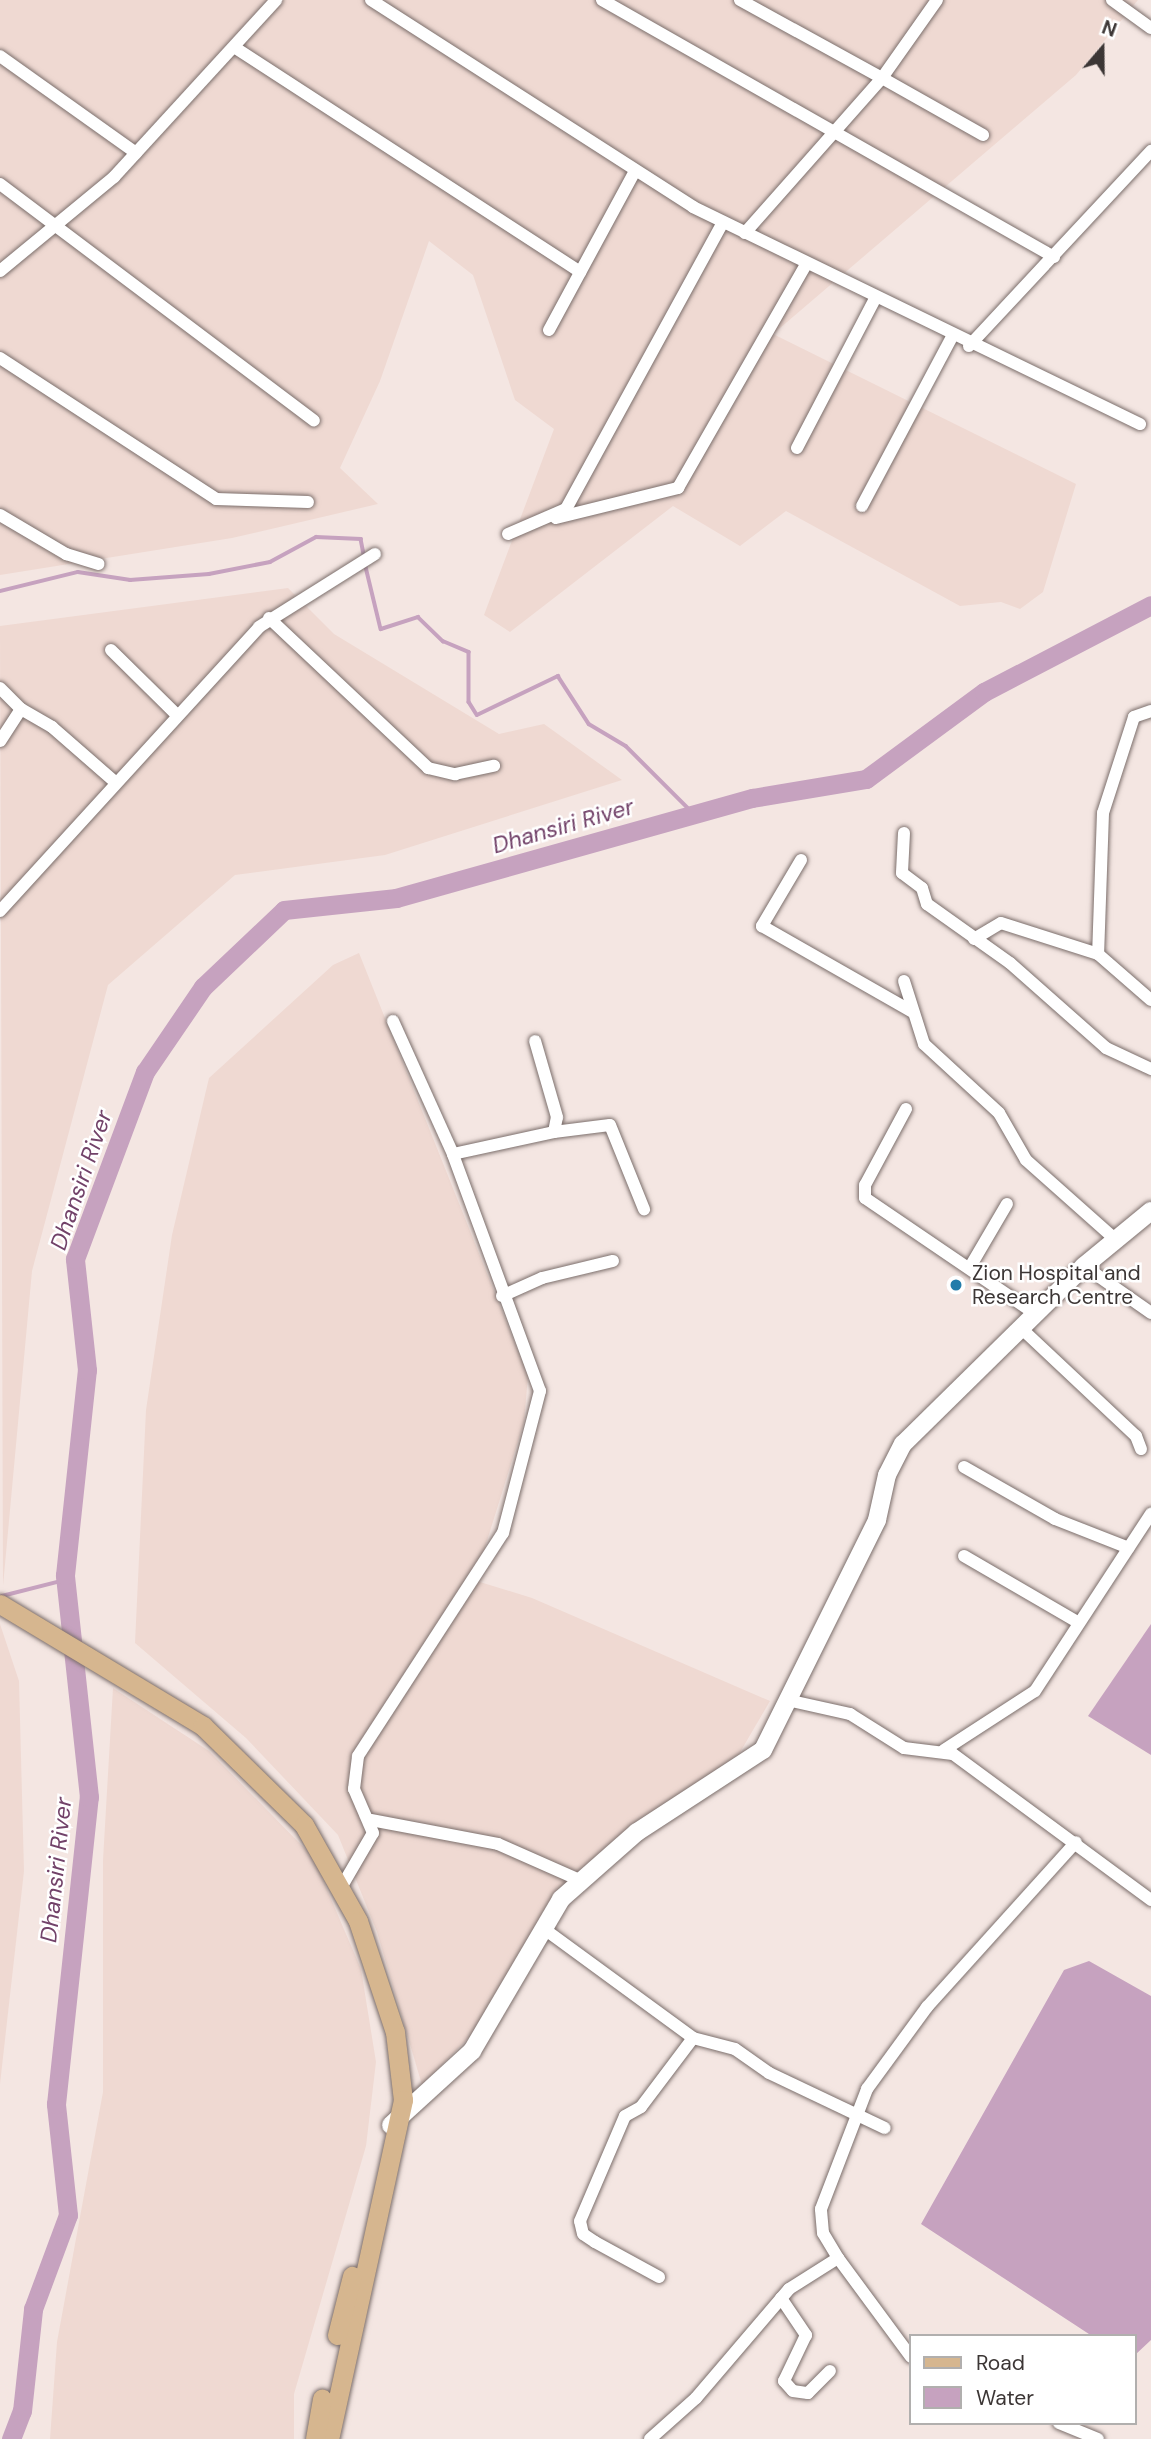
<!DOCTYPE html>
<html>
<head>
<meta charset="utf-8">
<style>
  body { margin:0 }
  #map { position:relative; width:1151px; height:2439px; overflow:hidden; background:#f4e6e2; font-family:"DM Sans",sans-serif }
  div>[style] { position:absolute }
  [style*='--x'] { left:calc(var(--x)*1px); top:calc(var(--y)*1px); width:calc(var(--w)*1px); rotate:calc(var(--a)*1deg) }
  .built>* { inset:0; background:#efd9d2 }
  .water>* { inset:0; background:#c6a2bf }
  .stream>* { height:3.5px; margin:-1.75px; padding:0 1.75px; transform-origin:1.75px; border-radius:1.75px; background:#c6a2bf }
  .river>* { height:19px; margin:-9.5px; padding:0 9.5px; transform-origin:9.5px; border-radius:9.5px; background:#c6a2bf }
  .roads { filter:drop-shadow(0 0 2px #7b6e6b) drop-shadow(0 0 2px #7b6e6b) }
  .street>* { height:12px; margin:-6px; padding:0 6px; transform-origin:6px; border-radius:6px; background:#fff }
  .secondary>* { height:18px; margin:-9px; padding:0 9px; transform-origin:9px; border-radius:9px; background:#fff }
  .primary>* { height:19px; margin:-9.5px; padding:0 9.5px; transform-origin:9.5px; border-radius:9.5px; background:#d6b68f }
  .dots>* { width:19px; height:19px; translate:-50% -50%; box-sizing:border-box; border:4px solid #fff; border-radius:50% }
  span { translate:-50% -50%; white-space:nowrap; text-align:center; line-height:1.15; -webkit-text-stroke:5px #fff; paint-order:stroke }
  .poi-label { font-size:21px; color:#3c3635 }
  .left { translate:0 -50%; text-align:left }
  .water-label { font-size:23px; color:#724269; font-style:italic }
  .legend { position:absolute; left:909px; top:2334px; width:228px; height:91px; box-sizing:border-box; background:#fff; border:2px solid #b1afae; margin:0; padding:9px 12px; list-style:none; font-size:21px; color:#3c3635 }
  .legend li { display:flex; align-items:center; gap:14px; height:35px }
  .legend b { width:35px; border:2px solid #b1afae }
  .north { position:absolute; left:1067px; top:14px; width:70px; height:70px; -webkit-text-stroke:5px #fff; paint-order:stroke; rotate:20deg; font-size:19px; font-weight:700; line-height:28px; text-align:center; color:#3c3635 }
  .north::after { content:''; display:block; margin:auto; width:24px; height:32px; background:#3c3635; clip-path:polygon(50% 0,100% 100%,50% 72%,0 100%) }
</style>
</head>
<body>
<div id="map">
  <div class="built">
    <i style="clip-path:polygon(0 0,1138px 0,1076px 75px,773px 334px,1076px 484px,1043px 592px,1020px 609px,1001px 602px,960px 606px,786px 511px,740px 546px,673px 506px,510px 632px,484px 615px,554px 429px,515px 400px,473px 275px,429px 241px,380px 381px,340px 468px,378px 504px,232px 538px,0 575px)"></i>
    <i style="clip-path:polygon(288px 588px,334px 634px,499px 734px,544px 724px,622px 780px,385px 855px,235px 875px,108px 985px,32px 1271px,3px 1586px,0 626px)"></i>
    <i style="clip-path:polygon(359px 953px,528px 1376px,524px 1422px,481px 1560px,467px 1578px,532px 1598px,770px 1701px,739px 1754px,636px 1827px,557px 1896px,487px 2019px,422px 2085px,377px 1932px,338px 1835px,246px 1738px,135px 1643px,146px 1410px,172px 1235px,209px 1078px,333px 965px)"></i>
    <i style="clip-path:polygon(0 1624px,19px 1681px,24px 1871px,0 2084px)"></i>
    <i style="clip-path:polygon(113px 1688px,209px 1751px,313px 1857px,361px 1969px,376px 2062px,366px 2146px,294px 2394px,294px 2439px,50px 2439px,57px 2342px,103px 2092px,103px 1860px)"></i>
  </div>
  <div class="water">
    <i style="clip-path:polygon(1151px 1624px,1151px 1755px,1088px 1716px)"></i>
    <i style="clip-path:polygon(1089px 1961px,1151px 1996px,1151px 2340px,1135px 2355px,1135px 2336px,1092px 2336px,921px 2224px,1064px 1970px)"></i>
  </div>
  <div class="stream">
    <i style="--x:365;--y:563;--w:68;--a:76.4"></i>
    <i style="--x:381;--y:629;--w:39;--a:-18"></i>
    <i style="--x:418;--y:617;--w:35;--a:44"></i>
    <i style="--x:443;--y:641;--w:28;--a:23"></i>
    <i style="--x:469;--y:652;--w:50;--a:90"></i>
    <i style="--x:469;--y:702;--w:15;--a:58"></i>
    <i style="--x:477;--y:715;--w:90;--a:-25.7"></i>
    <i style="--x:558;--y:676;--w:57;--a:57.1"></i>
    <i style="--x:589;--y:724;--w:43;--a:30.7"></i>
    <i style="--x:626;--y:746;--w:96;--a:45"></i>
    <i style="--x:0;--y:591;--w:80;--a:-13.7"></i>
    <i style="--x:78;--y:572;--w:53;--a:8.7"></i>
    <i style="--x:130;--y:580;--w:79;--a:-4.3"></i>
    <i style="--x:209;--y:574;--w:62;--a:-11.1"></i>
    <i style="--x:270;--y:562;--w:52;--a:-28.5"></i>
    <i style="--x:316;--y:537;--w:45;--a:2.5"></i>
    <i style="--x:361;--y:539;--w:16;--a:79"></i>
    <i style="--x:2;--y:1596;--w:65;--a:-14.3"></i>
  </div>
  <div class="river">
    <i style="--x:11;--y:2439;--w:30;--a:-69"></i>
    <i style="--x:22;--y:2411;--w:103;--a:-83.8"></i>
    <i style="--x:33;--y:2309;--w:100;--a:-69.6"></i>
    <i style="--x:68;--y:2215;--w:112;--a:-96.2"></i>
    <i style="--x:56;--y:2104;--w:309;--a:-83.9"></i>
    <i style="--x:89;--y:1797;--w:223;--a:-96.2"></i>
    <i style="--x:65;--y:1575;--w:206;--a:-83.9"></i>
    <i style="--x:87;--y:1370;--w:112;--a:-96.2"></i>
    <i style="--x:75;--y:1259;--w:200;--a:-69.5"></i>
    <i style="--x:145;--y:1072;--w:103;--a:-55.7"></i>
    <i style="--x:203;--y:987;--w:112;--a:-43.5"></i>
    <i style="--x:284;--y:910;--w:113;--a:-6.1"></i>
    <i style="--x:396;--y:898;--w:370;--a:-15.7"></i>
    <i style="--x:752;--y:798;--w:116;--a:-9.5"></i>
    <i style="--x:866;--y:779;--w:147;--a:-36.4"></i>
    <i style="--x:984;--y:692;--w:188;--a:-27.5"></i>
  </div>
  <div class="roads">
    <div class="street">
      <i style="--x:371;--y:0;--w:383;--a:32.7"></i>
      <i style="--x:693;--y:207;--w:497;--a:25.9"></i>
      <i style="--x:602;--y:0;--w:520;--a:29.62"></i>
      <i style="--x:740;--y:0;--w:162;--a:28.8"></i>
      <i style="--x:882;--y:78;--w:207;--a:131.5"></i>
      <i style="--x:937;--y:0;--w:95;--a:125.2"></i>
      <i style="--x:882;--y:78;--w:116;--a:29.4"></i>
      <i style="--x:1112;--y:0;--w:48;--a:35.7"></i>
      <i style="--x:234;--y:47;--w:413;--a:33"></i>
      <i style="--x:0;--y:56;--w:167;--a:35.5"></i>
      <i style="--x:0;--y:184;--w:393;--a:37"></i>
      <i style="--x:0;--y:271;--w:148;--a:-39.5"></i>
      <i style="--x:114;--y:177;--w:240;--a:-47.5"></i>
      <i style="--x:549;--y:330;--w:181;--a:-61.6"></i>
      <i style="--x:969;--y:346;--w:267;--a:-47"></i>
      <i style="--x:0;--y:358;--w:258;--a:33.1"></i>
      <i style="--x:216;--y:499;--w:92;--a:1.9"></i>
      <i style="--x:797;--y:448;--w:168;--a:-62.4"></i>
      <i style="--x:862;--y:506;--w:191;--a:-62"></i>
      <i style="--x:0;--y:515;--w:77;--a:30.6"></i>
      <i style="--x:66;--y:554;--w:34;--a:17"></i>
      <i style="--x:556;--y:518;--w:126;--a:-13.8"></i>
      <i style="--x:678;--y:488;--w:259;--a:-60.2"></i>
      <i style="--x:508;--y:534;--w:63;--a:-23.3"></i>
      <i style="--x:566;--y:509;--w:327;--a:-61.3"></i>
      <i style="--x:269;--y:618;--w:219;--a:43.3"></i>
      <i style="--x:428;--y:768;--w:28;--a:13"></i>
      <i style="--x:455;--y:774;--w:40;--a:-12"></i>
      <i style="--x:111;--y:650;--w:91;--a:44.6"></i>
      <i style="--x:0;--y:688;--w:30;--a:45"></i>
      <i style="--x:21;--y:709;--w:38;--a:123"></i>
      <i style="--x:21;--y:709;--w:36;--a:30"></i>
      <i style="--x:52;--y:727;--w:84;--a:41.1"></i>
      <i style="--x:1151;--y:711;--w:18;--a:161"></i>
      <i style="--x:1134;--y:717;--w:101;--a:107.9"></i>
      <i style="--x:1103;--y:813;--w:141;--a:92"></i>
      <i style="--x:1098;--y:954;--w:70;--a:41"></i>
      <i style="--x:904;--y:833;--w:40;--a:92.9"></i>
      <i style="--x:902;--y:873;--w:25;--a:37"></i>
      <i style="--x:922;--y:888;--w:17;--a:73"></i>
      <i style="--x:927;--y:904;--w:102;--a:35.4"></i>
      <i style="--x:1010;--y:963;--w:128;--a:41.5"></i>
      <i style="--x:1106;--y:1048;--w:50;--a:25"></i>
      <i style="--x:801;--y:860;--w:77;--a:120.6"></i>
      <i style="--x:762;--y:926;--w:174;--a:29.7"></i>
      <i style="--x:0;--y:911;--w:384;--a:-47.6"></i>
      <i style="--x:259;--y:627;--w:137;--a:-32.2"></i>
      <i style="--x:974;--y:939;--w:31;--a:-31"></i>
      <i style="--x:1001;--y:923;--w:102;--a:17.7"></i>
      <i style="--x:904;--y:981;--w:66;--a:72.4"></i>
      <i style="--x:924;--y:1044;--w:102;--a:42.6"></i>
      <i style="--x:999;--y:1113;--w:54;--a:60.1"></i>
      <i style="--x:1026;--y:1160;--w:120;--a:41.6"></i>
      <i style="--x:906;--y:1109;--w:86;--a:118.3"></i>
      <i style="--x:865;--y:1185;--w:13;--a:90"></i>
      <i style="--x:865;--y:1198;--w:208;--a:34.2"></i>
      <i style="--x:554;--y:1132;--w:56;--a:-7.1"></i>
      <i style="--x:610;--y:1125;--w:91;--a:68"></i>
      <i style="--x:453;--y:1154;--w:103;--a:-12.3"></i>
      <i style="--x:554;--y:1132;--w:15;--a:-79"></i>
      <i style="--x:557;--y:1117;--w:79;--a:-106.1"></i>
      <i style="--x:1084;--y:1266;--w:82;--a:35"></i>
      <i style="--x:970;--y:1267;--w:73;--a:-59.6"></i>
      <i style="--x:502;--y:1296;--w:44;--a:-24.2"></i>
      <i style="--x:542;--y:1278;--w:73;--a:-13.5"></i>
      <i style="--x:1023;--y:1330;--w:155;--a:43.2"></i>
      <i style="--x:1136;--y:1436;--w:14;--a:69"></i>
      <i style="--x:964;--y:1467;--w:105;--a:29.7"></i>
      <i style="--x:1055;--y:1519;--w:79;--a:21.4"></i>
      <i style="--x:964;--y:1556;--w:133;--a:30.2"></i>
      <i style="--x:787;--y:1700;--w:65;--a:12.5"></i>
      <i style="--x:850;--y:1714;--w:64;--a:32.2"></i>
      <i style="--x:904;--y:1748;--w:49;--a:7"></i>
      <i style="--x:953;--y:1754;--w:246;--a:36.4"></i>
      <i style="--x:944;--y:1750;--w:108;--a:-33"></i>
      <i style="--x:1035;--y:1691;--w:212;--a:-56.8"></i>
      <i style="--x:371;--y:1820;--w:129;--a:10.7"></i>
      <i style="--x:498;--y:1844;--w:94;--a:23.8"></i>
      <i style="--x:342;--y:1886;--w:61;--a:-59.7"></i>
      <i style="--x:373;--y:1833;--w:48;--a:-113.4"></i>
      <i style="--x:354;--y:1789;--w:33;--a:-83"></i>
      <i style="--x:358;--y:1756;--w:266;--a:-57"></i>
      <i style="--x:503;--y:1533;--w:147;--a:-75.4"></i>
      <i style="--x:540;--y:1391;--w:252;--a:-110.2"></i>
      <i style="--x:453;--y:1154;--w:146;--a:-114.3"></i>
      <i style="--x:547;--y:1931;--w:181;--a:36.2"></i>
      <i style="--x:693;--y:2038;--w:43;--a:14.7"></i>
      <i style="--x:735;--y:2049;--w:42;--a:35.2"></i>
      <i style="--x:769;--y:2073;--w:128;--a:25.4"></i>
      <i style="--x:838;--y:2258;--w:29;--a:-121"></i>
      <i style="--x:823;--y:2233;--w:24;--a:-95"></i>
      <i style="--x:821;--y:2209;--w:129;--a:-69"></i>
      <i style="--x:867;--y:2089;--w:102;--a:-53.8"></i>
      <i style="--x:927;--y:2007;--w:222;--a:-47.9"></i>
      <i style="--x:659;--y:2277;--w:73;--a:-151.3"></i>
      <i style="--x:595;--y:2242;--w:14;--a:-146"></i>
      <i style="--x:583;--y:2234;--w:13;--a:-103"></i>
      <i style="--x:580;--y:2221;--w:114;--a:-66.8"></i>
      <i style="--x:625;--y:2116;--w:18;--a:-29"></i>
      <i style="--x:641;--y:2107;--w:86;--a:-53"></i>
      <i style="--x:781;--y:2298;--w:45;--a:56"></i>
      <i style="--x:806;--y:2335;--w:51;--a:115.6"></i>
      <i style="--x:784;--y:2381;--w:13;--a:48"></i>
      <i style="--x:793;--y:2391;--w:15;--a:8"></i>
      <i style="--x:808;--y:2393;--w:31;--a:-45"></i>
      <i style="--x:1059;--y:2423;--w:42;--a:22.3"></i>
      <i style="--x:650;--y:2439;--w:62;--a:-41.7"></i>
      <i style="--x:696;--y:2398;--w:143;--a:-49.5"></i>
      <i style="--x:789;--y:2289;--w:58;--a:-32.3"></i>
      <i style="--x:838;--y:2258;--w:123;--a:53.6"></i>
    </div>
    <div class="secondary">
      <i style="--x:391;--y:2125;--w:110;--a:-42.4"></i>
      <i style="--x:472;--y:2051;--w:176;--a:-59.6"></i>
      <i style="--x:561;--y:1899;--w:101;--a:-41.4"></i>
      <i style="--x:637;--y:1832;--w:150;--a:-33.1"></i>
      <i style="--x:763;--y:1750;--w:257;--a:-63.6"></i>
      <i style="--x:877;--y:1520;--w:46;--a:-77.5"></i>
      <i style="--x:887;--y:1475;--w:35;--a:-63"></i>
      <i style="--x:903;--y:1444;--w:254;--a:-44.5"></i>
      <i style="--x:1084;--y:1266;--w:87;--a:-39.4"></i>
    </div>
    <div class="primary">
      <i style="--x:0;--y:1604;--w:237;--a:31"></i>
      <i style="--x:203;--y:1726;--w:141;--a:44.4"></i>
      <i style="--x:304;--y:1825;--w:110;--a:60.6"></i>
      <i style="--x:358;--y:1921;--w:117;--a:71.6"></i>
      <i style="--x:395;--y:2032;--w:68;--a:83.3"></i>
      <i style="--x:403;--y:2100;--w:347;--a:102.3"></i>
      <i style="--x:337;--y:2335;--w:61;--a:-75.7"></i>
      <i style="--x:315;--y:2439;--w:41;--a:-80.1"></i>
    </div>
  </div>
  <div class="dots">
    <i style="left:956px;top:1285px;background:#237caa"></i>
  </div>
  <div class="poi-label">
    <span class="left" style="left:972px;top:1285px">Zion Hospital and<br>Research Centre</span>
  </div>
  <div class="water-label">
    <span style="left:563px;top:826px;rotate:-16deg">Dhansiri River</span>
    <span style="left:81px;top:1180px;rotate:-71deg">Dhansiri River</span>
    <span style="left:56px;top:1870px;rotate:-84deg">Dhansiri River</span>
  </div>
  <ul class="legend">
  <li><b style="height:9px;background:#d6b68f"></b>Road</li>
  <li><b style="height:19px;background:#c6a2bf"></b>Water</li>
  </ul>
  <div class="north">N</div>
</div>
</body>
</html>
